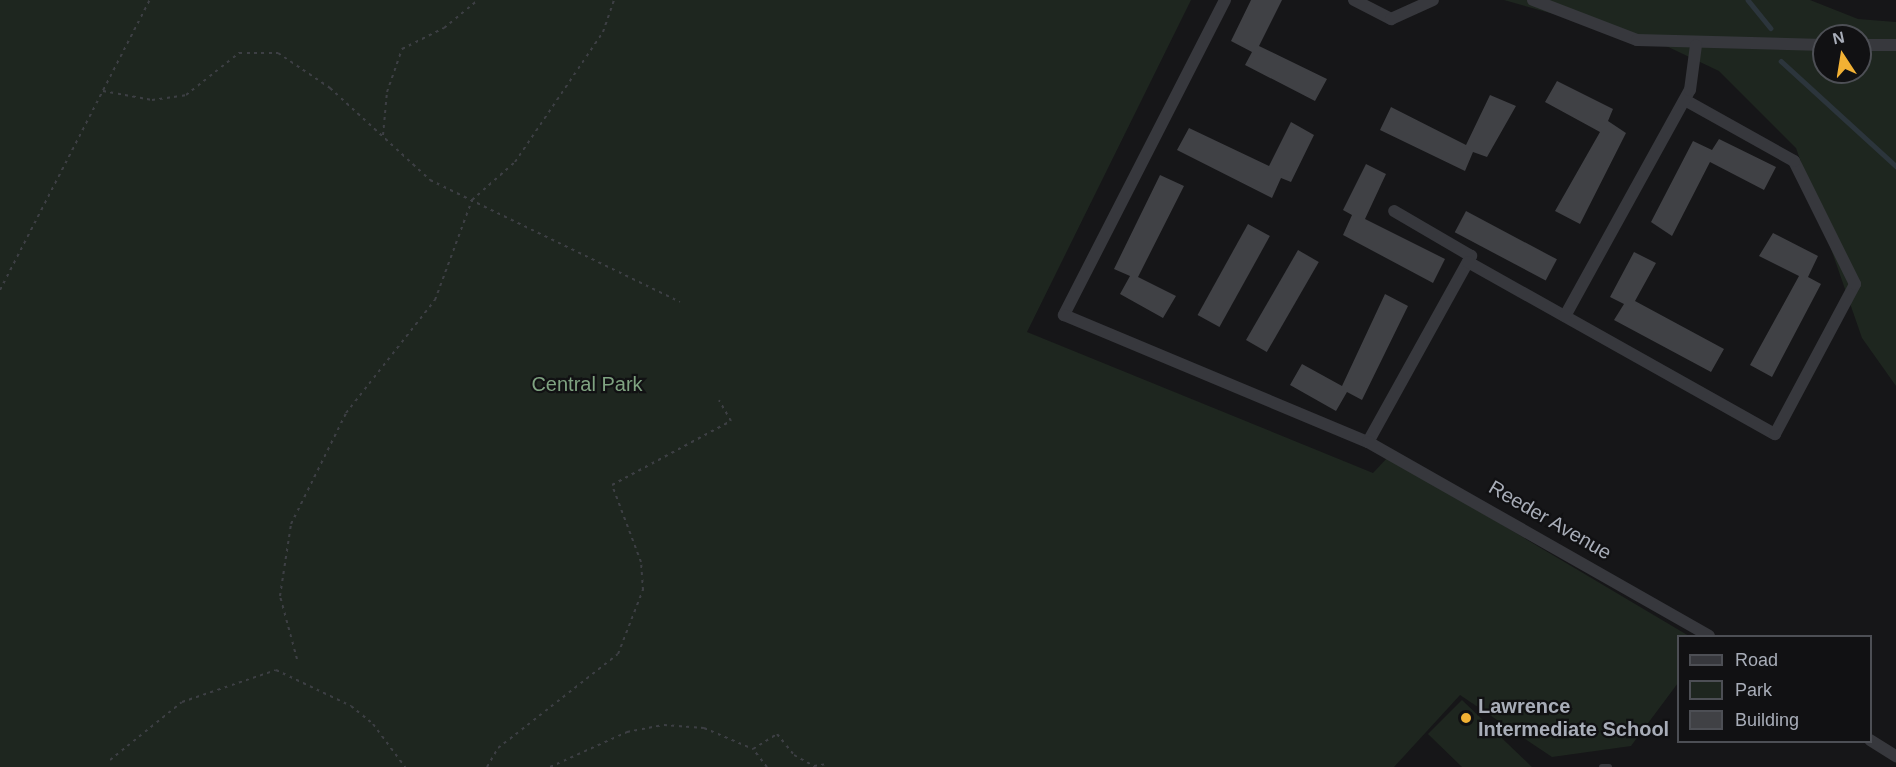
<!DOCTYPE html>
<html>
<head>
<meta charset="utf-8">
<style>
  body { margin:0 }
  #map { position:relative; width:1896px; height:767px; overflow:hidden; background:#161618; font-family:Helvetica,sans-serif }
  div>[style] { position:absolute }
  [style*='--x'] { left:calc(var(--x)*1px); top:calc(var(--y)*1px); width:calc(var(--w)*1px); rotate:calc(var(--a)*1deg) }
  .green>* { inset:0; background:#1e261f }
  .stream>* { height:4.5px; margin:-2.25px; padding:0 2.25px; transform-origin:2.25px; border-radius:2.25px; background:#2c353c }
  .building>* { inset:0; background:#404145; transform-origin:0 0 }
  .path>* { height:2px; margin-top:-1px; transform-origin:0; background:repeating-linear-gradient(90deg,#3d3f44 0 3px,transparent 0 7.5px) }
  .lane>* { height:6px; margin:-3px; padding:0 3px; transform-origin:3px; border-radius:3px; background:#37383d }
  .street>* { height:12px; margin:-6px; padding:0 6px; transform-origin:6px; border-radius:6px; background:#37383d }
  .dots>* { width:16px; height:16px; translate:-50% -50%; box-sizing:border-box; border:3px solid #111113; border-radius:50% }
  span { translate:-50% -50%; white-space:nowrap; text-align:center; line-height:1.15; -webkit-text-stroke:4.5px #111113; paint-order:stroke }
  .park-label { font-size:20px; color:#7fa381 }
  .street-label { font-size:20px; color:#a8adb8 }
  .poi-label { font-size:20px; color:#a8adb8; font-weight:700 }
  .left { translate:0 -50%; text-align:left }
  .legend { position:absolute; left:1677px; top:635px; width:195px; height:108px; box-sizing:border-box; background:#111113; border:2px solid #4d4f55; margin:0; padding:8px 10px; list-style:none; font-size:18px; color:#a8adb8 }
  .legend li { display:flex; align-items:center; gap:12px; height:30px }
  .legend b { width:30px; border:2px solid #4d4f55 }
  .north { position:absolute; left:1812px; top:24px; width:60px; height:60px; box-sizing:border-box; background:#111113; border:2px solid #4d4f55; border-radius:50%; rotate:348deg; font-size:16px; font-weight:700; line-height:24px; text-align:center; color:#a8adb8 }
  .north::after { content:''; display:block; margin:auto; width:21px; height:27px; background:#f2b134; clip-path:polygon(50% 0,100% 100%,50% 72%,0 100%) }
</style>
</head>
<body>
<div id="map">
  <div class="green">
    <i style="clip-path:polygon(0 0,1191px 0,1027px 332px,1373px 473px,1388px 457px,1689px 636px,1678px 636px,1678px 683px,1631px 746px,1552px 757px,1460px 695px,1394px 767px,0 767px)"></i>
    <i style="clip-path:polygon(evenodd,1504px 0,1810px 0,1858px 19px,1896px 22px,1896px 386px,1862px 338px,1796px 148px,1719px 71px,1664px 45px,1504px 0,1824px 36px,1860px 36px,1860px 72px,1824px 72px,1824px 36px)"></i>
    <i style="clip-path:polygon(1462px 700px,1532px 767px,1462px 767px,1428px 734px)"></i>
  </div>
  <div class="stream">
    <i style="--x:1748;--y:0;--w:36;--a:51"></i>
    <i style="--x:1781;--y:61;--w:156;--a:42.4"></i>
  </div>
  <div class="building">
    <i style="clip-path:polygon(1251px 0,1282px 0,1259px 46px,1327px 79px,1315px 101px,1245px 65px,1252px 52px,1231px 41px)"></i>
    <i style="clip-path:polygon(1557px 81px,1613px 109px,1608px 121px,1626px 133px,1580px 224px,1555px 211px,1600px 132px,1545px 102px)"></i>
    <i style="clip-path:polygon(1490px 95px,1516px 106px,1487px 157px,1473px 152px,1465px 171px,1380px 130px,1391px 107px,1466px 145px)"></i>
    <i style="clip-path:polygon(1291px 122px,1314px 135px,1291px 182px,1281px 178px,1272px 198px,1177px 150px,1189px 128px,1269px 166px)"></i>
    <i style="clip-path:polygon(1719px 139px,1776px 167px,1764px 190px,1710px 162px,1672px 236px,1651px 222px,1693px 141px,1712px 150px)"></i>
    <i style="clip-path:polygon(1366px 164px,1386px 174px,1365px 219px,1445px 259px,1433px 283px,1343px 235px,1352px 215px,1343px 210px)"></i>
    <i style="clip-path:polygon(1160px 175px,1184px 186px,1138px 277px,1176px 296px,1163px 318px,1120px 294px,1130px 276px,1114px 269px)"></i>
    <i style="left:1466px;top:211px;width:103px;height:24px;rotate:28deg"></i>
    <i style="left:1248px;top:224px;width:25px;height:104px;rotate:29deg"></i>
    <i style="clip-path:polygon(1773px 233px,1818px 256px,1808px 277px,1821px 284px,1772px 377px,1750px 365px,1799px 276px,1759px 256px)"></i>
    <i style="left:1298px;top:250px;width:24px;height:104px;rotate:30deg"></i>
    <i style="clip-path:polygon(1634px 252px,1656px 263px,1635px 301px,1724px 349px,1711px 372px,1614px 320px,1624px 304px,1610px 297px)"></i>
    <i style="clip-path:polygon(1385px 294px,1408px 306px,1362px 400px,1347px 392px,1336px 411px,1290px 385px,1302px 364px,1342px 386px)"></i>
  </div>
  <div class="path">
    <i style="--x:103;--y:91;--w:50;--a:10.4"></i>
    <i style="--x:152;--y:100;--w:34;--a:-8"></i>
    <i style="--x:186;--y:95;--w:68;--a:-38.4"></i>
    <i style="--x:239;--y:53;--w:39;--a:0"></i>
    <i style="--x:278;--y:53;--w:63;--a:33.9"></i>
    <i style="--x:330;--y:88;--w:136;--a:42.6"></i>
    <i style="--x:430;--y:180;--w:278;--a:26"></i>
    <i style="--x:383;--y:135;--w:43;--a:-84.7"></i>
    <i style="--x:387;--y:92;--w:46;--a:-70.8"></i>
    <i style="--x:402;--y:49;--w:47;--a:-26.6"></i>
    <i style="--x:444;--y:28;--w:44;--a:-39.5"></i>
    <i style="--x:0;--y:290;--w:326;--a:-62.7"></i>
    <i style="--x:297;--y:659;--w:65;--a:-105.1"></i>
    <i style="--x:280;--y:596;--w:73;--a:-81.3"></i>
    <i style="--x:291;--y:524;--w:124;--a:-63.6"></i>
    <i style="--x:346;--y:413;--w:144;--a:-51.8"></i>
    <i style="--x:435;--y:300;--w:107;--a:-69.7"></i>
    <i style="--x:472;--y:200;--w:57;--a:-41.5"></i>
    <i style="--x:515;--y:162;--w:157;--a:-55.9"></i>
    <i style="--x:603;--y:32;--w:34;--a:-71"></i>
    <i style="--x:110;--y:760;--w:92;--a:-38.9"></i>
    <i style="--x:182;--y:702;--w:99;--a:-18.8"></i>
    <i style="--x:276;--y:670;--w:83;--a:25.6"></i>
    <i style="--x:351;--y:706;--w:28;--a:39"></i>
    <i style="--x:373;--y:724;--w:54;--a:53.3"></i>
    <i style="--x:487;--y:767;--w:22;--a:-60"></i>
    <i style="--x:498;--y:748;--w:152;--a:-38.1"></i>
    <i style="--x:618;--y:654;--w:69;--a:-68.7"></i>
    <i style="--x:643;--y:590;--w:28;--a:-94"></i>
    <i style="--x:641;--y:562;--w:82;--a:-110.6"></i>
    <i style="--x:612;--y:485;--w:135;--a:-28.3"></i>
    <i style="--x:731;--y:421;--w:24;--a:-120"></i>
    <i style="--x:550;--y:767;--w:85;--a:-24.4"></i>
    <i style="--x:627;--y:732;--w:38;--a:-11"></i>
    <i style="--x:664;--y:725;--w:40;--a:4.3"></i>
    <i style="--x:704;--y:728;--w:53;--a:23.2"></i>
    <i style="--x:767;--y:767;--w:23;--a:-128"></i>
    <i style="--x:753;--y:749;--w:28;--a:-32"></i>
    <i style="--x:777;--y:734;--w:27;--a:51"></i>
    <i style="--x:794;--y:755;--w:23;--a:29"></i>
    <i style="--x:814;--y:766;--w:12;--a:-9"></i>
  </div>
  <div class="lane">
    <i style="--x:1602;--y:767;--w:7;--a:0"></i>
  </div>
  <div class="street">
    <i style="--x:1225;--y:0;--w:354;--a:117.1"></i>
    <i style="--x:1064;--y:315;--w:329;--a:22.7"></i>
    <i style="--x:1368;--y:442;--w:213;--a:-61"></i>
    <i style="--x:1471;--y:256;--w:89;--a:-149.7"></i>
    <i style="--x:1354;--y:0;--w:42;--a:27.2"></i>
    <i style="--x:1391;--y:19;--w:46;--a:-24.3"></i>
    <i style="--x:1533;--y:0;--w:111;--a:21"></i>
    <i style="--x:1637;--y:40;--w:187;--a:1.5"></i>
    <i style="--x:1860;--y:45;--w:36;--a:0"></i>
    <i style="--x:1468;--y:262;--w:352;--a:29.3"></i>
    <i style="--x:1775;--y:434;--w:170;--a:-61.9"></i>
    <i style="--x:1855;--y:284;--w:137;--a:-116.4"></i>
    <i style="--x:1794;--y:161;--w:125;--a:-150.8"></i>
    <i style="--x:1565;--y:316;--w:258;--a:-61.1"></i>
    <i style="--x:1690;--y:90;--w:45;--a:-82.4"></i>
    <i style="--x:1368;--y:442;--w:392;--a:29.6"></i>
    <i style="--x:1870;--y:740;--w:31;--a:32"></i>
  </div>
  <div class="dots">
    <i style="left:1466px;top:718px;background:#f2b134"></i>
  </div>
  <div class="park-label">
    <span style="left:587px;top:384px">Central Park</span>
  </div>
  <div class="street-label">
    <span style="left:1550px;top:520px;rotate:30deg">Reeder Avenue</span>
  </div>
  <div class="poi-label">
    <span class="left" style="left:1478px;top:718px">Lawrence<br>Intermediate School</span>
  </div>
  <ul class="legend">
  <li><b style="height:8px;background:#37383d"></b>Road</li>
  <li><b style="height:16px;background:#1e261f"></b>Park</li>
  <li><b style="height:16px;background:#404145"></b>Building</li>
  </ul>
  <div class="north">N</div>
</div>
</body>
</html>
